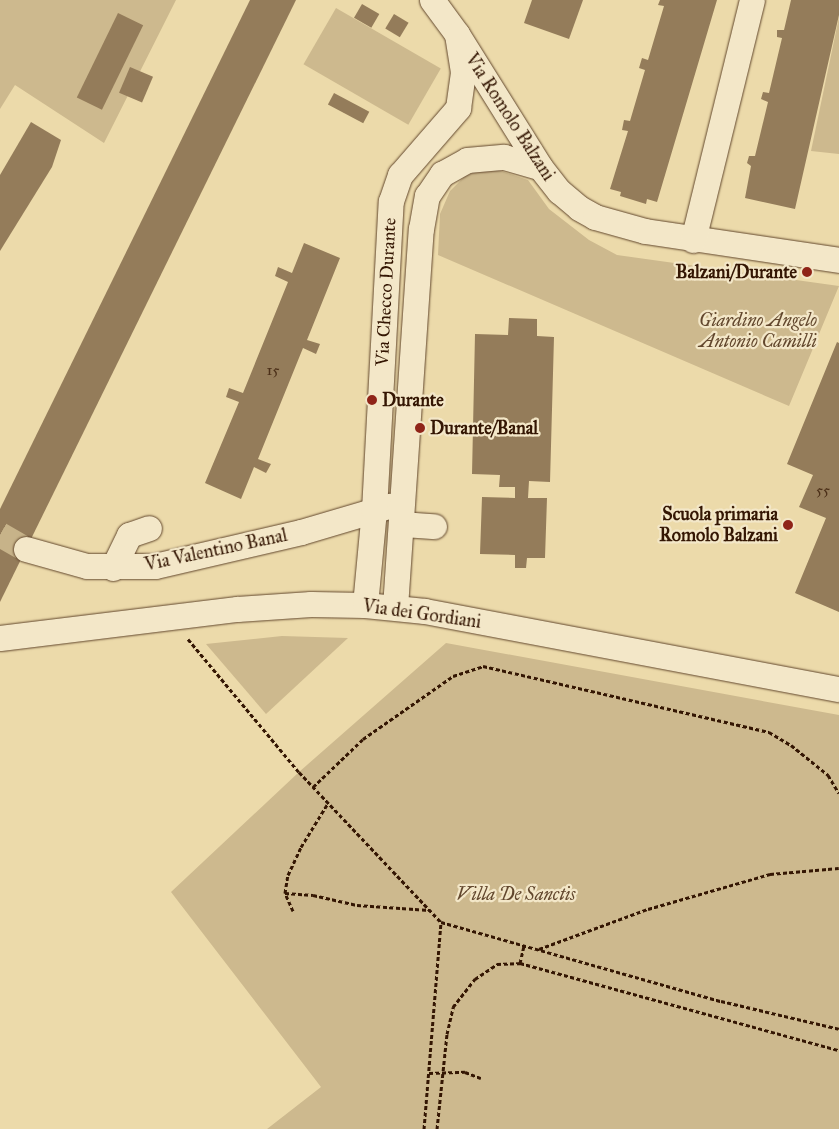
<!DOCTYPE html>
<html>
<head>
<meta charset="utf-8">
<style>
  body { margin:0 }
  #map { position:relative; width:839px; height:1129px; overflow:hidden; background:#ecdaaa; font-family:"IM FELL Great Primer",serif }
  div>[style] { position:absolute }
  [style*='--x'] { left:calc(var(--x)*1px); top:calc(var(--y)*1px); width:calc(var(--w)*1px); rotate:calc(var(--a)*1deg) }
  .green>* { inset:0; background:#cdb98e; transform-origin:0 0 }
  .building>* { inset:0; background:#947c5a; transform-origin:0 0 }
  .minor-tunnel>* { height:25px; margin-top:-12.5px; transform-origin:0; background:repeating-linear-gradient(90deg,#c7b389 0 25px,transparent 0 37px) }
  .path>* { height:3px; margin-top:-1.5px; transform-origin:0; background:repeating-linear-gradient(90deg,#341603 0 4px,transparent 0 6.5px) }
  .roads { filter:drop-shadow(0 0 1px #62472d) drop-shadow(0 0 1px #62472d) }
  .minor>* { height:25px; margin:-12.5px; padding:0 12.5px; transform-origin:12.5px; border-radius:12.5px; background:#f3e7c8 }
  .dots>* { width:14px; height:14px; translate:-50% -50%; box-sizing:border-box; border:2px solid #f3e7c8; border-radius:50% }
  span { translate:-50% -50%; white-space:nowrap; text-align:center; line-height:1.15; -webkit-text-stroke:4.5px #f3e7c8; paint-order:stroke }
  .number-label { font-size:15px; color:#4c3019 }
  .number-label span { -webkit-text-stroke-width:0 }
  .street-label { font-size:18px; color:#341603 }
  .poi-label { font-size:18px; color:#341603; font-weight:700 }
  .right { translate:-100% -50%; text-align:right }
  .left { translate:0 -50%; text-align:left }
  .park-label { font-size:18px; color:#62472d; font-style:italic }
</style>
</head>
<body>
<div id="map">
  <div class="green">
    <i style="clip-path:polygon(0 0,176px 0,104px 143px,15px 85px,0 109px)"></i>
    <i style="left:336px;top:8px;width:121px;height:65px;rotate:30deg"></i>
    <i style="clip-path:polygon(839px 17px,839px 154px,811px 151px)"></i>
    <i style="clip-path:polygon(498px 170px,528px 180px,549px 209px,589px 240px,617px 255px,839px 286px,789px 406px,438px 255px,440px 214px,450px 191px,465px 176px,478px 171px)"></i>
    <i style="clip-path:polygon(282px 636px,348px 638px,266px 714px,206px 644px)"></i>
    <i style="clip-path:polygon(446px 643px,839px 715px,839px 1129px,267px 1129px,321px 1087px,171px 892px,299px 772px)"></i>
  </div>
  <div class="building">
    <i style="clip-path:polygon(250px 0,296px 0,0 602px,0 509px)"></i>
    <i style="clip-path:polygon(532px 0,583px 0,569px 39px,524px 23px)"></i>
    <i style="clip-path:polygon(660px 0,717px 0,657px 202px,647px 199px,646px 204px,620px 196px,621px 192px,610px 189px,628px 131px,622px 130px,624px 120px,630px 121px,645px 70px,639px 68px,642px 58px,648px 60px,664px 6px,658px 5px)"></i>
    <i style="clip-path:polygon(791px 0,839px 0,839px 15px,795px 209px,745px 198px,751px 166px,747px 163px,749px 156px,755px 156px,768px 102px,761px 99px,763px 92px,769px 93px,782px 38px,777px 37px,777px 30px,784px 30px)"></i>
    <i style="left:362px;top:4px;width:20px;height:16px;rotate:30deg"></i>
    <i style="left:118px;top:13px;width:28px;height:94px;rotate:26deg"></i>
    <i style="left:394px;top:14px;width:17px;height:17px;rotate:31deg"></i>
    <i style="left:130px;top:67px;width:25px;height:28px;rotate:23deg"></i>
    <i style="left:334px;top:93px;width:40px;height:13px;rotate:28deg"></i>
    <i style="clip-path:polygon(31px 122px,61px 140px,52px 167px,0 251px,0 175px)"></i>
    <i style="clip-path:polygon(304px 243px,340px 258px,307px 340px,320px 344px,316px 354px,303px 348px,258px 459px,271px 464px,266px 473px,254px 467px,241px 499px,205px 483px,239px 402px,226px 397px,229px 388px,243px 393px,288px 282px,275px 276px,278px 267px,292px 273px)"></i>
    <i style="clip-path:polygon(509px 318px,537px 319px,537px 336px,554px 337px,550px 482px,529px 481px,528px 498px,547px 498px,545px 558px,527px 558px,526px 568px,515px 568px,515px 555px,480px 554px,482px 497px,515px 498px,515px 487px,499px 487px,500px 475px,472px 474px,475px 334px,508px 335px)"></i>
    <i style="clip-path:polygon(837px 342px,839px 343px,839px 612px,795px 593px,826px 518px,799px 507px,813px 475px,787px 464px)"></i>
  </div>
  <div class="minor-tunnel">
    <i style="--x:0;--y:534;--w:30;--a:30"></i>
  </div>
  <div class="path">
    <i style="--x:188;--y:639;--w:173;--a:50.2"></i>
    <i style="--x:299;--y:772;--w:207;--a:46.6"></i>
    <i style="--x:441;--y:922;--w:291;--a:15.8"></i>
    <i style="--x:721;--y:1001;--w:121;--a:13.3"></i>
    <i style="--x:313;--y:787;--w:69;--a:-43.8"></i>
    <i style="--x:363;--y:739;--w:110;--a:-35"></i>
    <i style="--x:453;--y:676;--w:32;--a:-18"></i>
    <i style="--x:483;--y:666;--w:294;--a:13"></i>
    <i style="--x:769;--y:732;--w:26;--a:31"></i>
    <i style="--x:791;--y:745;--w:48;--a:39"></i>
    <i style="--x:828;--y:775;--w:21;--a:59"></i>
    <i style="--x:285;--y:893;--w:28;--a:4"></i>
    <i style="--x:313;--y:895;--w:45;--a:12.8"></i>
    <i style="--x:357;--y:905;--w:72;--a:4"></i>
    <i style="--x:293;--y:911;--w:20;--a:-114"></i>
    <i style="--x:285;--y:893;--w:18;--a:-81"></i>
    <i style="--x:288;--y:875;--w:31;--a:-65"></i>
    <i style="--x:301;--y:847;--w:52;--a:-58.5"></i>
    <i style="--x:539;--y:949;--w:116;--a:-20.2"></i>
    <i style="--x:648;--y:909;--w:127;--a:-16"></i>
    <i style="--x:770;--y:874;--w:69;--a:-5"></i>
    <i style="--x:520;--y:963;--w:18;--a:-77"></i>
    <i style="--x:429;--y:1073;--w:36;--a:-2"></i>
    <i style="--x:465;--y:1072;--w:17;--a:21"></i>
    <i style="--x:424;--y:1129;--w:208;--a:-85.3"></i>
    <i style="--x:437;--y:1129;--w:96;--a:-84"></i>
    <i style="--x:447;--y:1034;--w:28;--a:-77"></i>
    <i style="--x:453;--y:1007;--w:36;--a:-52"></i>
    <i style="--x:475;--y:979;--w:27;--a:-34"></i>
    <i style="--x:497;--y:964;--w:23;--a:-2"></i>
    <i style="--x:520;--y:963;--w:331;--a:15.3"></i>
  </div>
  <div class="roads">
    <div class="minor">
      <i style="--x:432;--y:0;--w:42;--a:53.7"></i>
      <i style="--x:457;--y:34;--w:157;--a:58"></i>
      <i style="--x:540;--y:167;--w:31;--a:52"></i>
      <i style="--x:559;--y:191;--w:26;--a:40"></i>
      <i style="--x:579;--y:208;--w:18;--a:29"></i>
      <i style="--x:595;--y:217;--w:52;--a:15.6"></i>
      <i style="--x:645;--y:231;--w:196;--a:8.5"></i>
      <i style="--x:693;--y:240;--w:247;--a:-76.2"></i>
      <i style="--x:402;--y:524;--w:32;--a:4"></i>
      <i style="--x:26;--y:549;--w:63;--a:15.6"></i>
      <i style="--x:87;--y:566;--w:68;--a:0"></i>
      <i style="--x:155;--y:566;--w:150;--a:-13.1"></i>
      <i style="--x:301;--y:532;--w:92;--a:-16.5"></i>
      <i style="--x:113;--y:568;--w:37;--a:-64"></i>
      <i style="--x:129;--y:535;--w:21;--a:-19"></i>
      <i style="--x:365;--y:605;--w:95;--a:-84.6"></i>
      <i style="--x:374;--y:510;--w:309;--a:-86.9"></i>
      <i style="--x:391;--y:201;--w:28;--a:-71"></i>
      <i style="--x:400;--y:175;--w:89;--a:-49.1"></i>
      <i style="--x:458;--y:108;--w:36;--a:-82"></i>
      <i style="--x:463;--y:72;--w:38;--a:-99"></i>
      <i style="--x:395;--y:607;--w:379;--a:-86.1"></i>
      <i style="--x:421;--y:229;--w:34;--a:-80"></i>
      <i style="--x:427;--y:196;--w:27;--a:-56"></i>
      <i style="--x:442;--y:174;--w:29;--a:-29"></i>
      <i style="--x:467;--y:160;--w:37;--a:-5"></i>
      <i style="--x:504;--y:157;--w:37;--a:16"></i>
      <i style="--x:0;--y:638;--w:239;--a:-7"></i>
      <i style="--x:237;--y:609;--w:74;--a:-3.9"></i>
      <i style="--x:311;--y:604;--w:54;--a:1.1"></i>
      <i style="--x:365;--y:605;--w:60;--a:5.7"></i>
      <i style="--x:425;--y:611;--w:421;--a:10.7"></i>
    </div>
  </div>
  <div class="dots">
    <i style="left:807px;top:272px;background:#8f2418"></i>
    <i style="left:372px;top:400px;background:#8f2418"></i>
    <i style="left:420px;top:428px;background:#8f2418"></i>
    <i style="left:788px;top:525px;background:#8f2418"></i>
  </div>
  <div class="number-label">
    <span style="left:273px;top:371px">15</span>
    <span style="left:823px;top:491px">55</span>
  </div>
  <div class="street-label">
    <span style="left:510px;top:117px;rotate:57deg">Via Romolo Balzani</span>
    <span style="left:386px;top:292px;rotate:-87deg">Via Checco Durante</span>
    <span style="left:216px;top:550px;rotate:-12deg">Via Valentino Banal</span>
    <span style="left:422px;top:614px;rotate:8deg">Via dei Gordiani</span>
  </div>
  <div class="poi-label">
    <span class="right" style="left:797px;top:272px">Balzani/Durante</span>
    <span class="left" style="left:382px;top:400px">Durante</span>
    <span class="left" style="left:430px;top:428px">Durante/Banal</span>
    <span class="right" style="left:778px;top:525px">Scuola primaria<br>Romolo Balzani</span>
  </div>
  <div class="park-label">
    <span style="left:758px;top:331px">Giardino Angelo<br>Antonio Camilli</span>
    <span style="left:516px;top:894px">Villa De Sanctis</span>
  </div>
</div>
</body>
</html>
